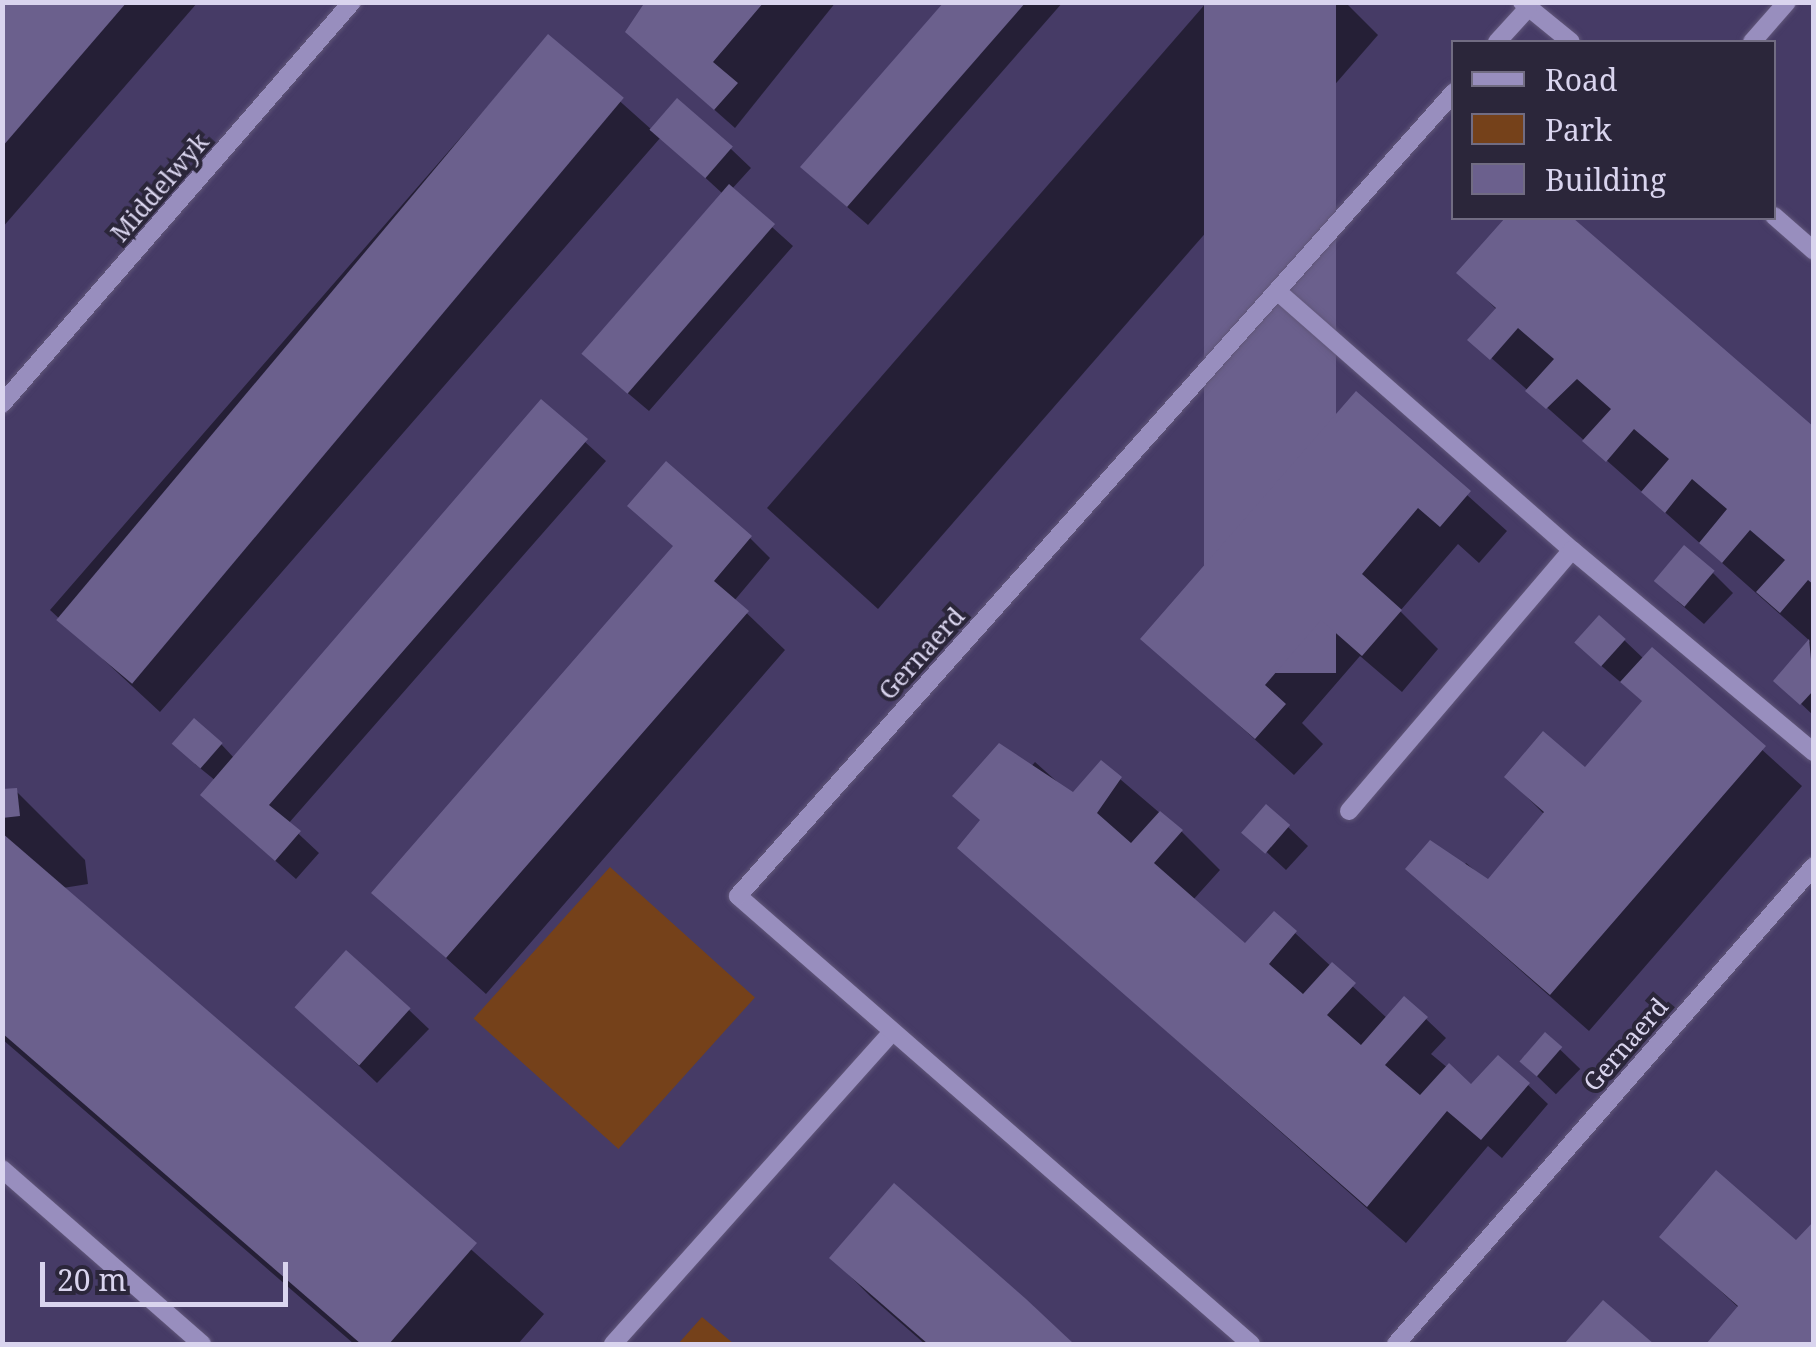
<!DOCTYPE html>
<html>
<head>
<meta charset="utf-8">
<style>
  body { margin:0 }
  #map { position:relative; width:1816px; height:1347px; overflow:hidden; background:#463b66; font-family:"Noto Serif",serif }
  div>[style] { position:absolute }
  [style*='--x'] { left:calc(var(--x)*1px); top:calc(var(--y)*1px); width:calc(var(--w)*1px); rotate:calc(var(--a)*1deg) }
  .green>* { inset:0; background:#75411a; transform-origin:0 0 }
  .shadow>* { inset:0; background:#0007; transform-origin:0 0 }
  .building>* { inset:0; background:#6b608d; transform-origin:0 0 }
  .roads { filter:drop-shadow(0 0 2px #61577a) drop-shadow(0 0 2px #61577a) }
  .minor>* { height:18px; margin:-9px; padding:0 9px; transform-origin:9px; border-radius:9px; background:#988ebe }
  span { translate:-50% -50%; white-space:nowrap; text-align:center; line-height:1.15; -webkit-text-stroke:8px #2b263a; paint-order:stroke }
  .street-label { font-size:25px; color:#d9d4ee }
  .frame { position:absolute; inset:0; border:5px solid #d9d4ee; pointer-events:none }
  .legend { position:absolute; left:1451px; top:40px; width:325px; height:180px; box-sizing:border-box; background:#2b263a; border:2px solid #716c82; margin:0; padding:12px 18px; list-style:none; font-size:30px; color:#d9d4ee }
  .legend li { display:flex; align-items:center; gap:20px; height:50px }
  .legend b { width:50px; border:2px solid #716c82 }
  .scale { position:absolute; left:40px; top:1262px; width:248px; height:45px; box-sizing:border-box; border:5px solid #d9d4ee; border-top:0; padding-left:12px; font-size:30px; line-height:35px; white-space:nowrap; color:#d9d4ee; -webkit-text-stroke:8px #2b263a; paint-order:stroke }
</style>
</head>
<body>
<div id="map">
  <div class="green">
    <i style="left:610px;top:867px;width:195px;height:204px;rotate:42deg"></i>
    <i style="clip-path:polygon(702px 1317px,734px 1344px,678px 1344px)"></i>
  </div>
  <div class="shadow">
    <i style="clip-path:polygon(2px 2px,198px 2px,2px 228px)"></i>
    <i style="clip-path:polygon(649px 2px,836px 2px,735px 128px,648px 51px)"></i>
    <i style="clip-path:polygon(947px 2px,1063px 2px,868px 225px,823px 186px)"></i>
    <i style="clip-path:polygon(1207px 2px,1345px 2px,1378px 35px,878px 609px,767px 508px)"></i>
    <i style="clip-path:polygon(548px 37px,652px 130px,731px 149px,751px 168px,731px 190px,793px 246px,649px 411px,604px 373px,723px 194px,661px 137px,160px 712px,50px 610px)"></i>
    <i style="clip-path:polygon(1508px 218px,1570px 218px,1814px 430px,1814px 716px,1777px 681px,1810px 641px,1471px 340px,1497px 310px,1460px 273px)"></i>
    <i style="clip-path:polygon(1356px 395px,1507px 531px,1479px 563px,1458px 544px,1400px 611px,1438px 649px,1402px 692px,1360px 656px,1302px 723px,1323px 744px,1294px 775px,1144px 639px)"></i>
    <i style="clip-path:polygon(541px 402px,606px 461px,288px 824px,319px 853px,296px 879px,224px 815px,216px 781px,195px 764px,221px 744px,235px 759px)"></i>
    <i style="clip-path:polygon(750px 538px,770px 558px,734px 601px,785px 650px,486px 994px,374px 893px,675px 547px)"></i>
    <i style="clip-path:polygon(1713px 573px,1733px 593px,1704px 624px,1677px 601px)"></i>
    <i style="clip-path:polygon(1624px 640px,1644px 659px,1652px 650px,1802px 786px,1589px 1031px,1458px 915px,1460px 870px,1466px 863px,1488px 882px,1545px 815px,1507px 777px,1585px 771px,1644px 702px,1598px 663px)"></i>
    <i style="clip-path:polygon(1035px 762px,1073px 796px,1120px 779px,1182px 832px,1220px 870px,1193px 900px,1245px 947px,1295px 933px,1388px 1019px,1426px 1019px,1446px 1038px,1431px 1054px,1472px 1088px,1528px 1085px,1548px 1104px,1502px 1158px,1488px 1146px,1406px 1243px,960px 848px)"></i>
    <i style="clip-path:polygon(16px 791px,85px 860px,88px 884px,63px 888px,544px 1314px,518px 1344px,354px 1344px,2px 1039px,2px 792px)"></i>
    <i style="clip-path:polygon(1288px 827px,1308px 846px,1286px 870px,1245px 832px)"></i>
    <i style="clip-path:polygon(409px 1010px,429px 1029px,377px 1083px,317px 1026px)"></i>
    <i style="left:1545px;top:1035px;width:49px;height:35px;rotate:44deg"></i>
    <i style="clip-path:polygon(894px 1186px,1071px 1344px,925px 1344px,870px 1296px,832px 1258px)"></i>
    <i style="clip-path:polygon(1814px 1224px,1814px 1344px,1709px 1344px,1739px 1308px,1662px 1237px,1797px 1243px)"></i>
  </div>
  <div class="building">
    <i style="clip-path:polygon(2px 2px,127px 2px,2px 147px)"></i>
    <i style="clip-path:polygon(645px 2px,764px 2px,713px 62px,738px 83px,714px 110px,625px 32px)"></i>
    <i style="clip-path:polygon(944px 2px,1026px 2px,847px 207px,800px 167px)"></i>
    <i style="left:1204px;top:2px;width:132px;height:671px"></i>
    <i style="left:548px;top:34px;width:99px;height:765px;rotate:40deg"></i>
    <i style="left:677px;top:98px;width:74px;height:42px;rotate:41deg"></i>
    <i style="left:729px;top:184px;width:61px;height:225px;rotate:41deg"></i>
    <i style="clip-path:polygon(1505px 218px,1573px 218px,1814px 427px,1814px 585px,1808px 580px,1780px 613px,1756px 592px,1785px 560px,1750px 530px,1722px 563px,1699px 543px,1727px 509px,1692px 479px,1665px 513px,1641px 492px,1669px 459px,1634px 429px,1606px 462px,1582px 441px,1611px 409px,1577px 379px,1546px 409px,1525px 391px,1554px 359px,1518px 328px,1490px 360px,1467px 340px,1496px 308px,1456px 273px)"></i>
    <i style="clip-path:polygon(1356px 391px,1471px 491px,1440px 527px,1418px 508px,1362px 574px,1402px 610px,1362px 656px,1321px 620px,1265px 685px,1286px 704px,1255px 739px,1140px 639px)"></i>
    <i style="clip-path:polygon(541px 399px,588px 439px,269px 805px,301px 831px,275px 861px,200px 795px)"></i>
    <i style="clip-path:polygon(666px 461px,752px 536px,714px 581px,749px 611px,446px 958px,371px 893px,673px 546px,627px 506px)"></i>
    <i style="left:1684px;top:545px;width:40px;height:47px;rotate:40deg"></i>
    <i style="left:1599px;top:615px;width:36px;height:37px;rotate:42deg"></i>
    <i style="clip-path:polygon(1809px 639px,1814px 690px,1800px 705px,1773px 681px)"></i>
    <i style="clip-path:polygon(1652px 647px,1766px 746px,1550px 995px,1405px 869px,1430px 840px,1488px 879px,1544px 812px,1504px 777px,1543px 731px,1585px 767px,1642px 701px,1620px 682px)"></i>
    <i style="left:194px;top:718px;width:38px;height:34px;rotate:41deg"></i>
    <i style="clip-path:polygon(999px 743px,1073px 792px,1101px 760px,1122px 777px,1097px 813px,1131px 843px,1160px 811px,1183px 830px,1154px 863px,1245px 943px,1274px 911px,1297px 931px,1269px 964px,1303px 994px,1332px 962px,1356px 983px,1327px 1015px,1361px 1045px,1404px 996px,1428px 1017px,1385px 1065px,1420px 1095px,1449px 1063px,1471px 1084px,1498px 1055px,1530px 1083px,1481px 1140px,1447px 1111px,1367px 1207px,957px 848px,980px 820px,952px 796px)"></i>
    <i style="clip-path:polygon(17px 788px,20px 816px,2px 818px,2px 789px)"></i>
    <i style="left:1266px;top:804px;width:32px;height:38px;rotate:41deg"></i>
    <i style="clip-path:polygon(2px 833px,477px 1243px,389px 1344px,361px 1344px,2px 1033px)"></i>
    <i style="left:346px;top:950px;width:87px;height:77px;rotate:42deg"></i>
    <i style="left:1545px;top:1032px;width:23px;height:39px;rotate:41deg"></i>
    <i style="clip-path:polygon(1716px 1170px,1796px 1240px,1814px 1221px,1814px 1344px,1706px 1344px,1738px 1306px,1659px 1237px)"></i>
    <i style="clip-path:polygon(894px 1183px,1026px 1299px,1074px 1344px,928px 1344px,829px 1258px)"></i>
    <i style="clip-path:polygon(1603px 1300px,1654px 1344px,1564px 1344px)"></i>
  </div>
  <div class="roads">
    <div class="minor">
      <i style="--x:1522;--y:2;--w:63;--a:39.2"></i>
      <i style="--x:1497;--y:42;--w:46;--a:-47.6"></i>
      <i style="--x:1752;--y:42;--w:53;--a:-48.8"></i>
      <i style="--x:1774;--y:216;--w:53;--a:41.2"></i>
      <i style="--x:1277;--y:291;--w:393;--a:41.3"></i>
      <i style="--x:2;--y:404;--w:533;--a:-48.96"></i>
      <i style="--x:1349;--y:811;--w:343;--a:-49.5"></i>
      <i style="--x:1572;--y:550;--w:315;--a:39.9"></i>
      <i style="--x:2;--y:1169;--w:266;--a:41.2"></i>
      <i style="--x:613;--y:1344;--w:419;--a:-48.2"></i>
      <i style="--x:1251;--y:1344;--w:681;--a:-138.87"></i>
      <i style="--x:738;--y:896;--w:1077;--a:-48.31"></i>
      <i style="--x:1396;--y:1344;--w:635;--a:-48.83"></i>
    </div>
  </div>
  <div class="street-label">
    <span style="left:159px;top:187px;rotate:-49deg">Middelwyk</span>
    <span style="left:921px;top:653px;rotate:-48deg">Gernaerd</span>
    <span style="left:1625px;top:1044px;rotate:-49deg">Gernaerd</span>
  </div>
  <div class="frame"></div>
  <ul class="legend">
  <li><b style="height:12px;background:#988ebe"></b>Road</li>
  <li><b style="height:28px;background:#75411a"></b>Park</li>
  <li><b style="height:28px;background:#6b608d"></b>Building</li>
  </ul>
  <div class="scale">20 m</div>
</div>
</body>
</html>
